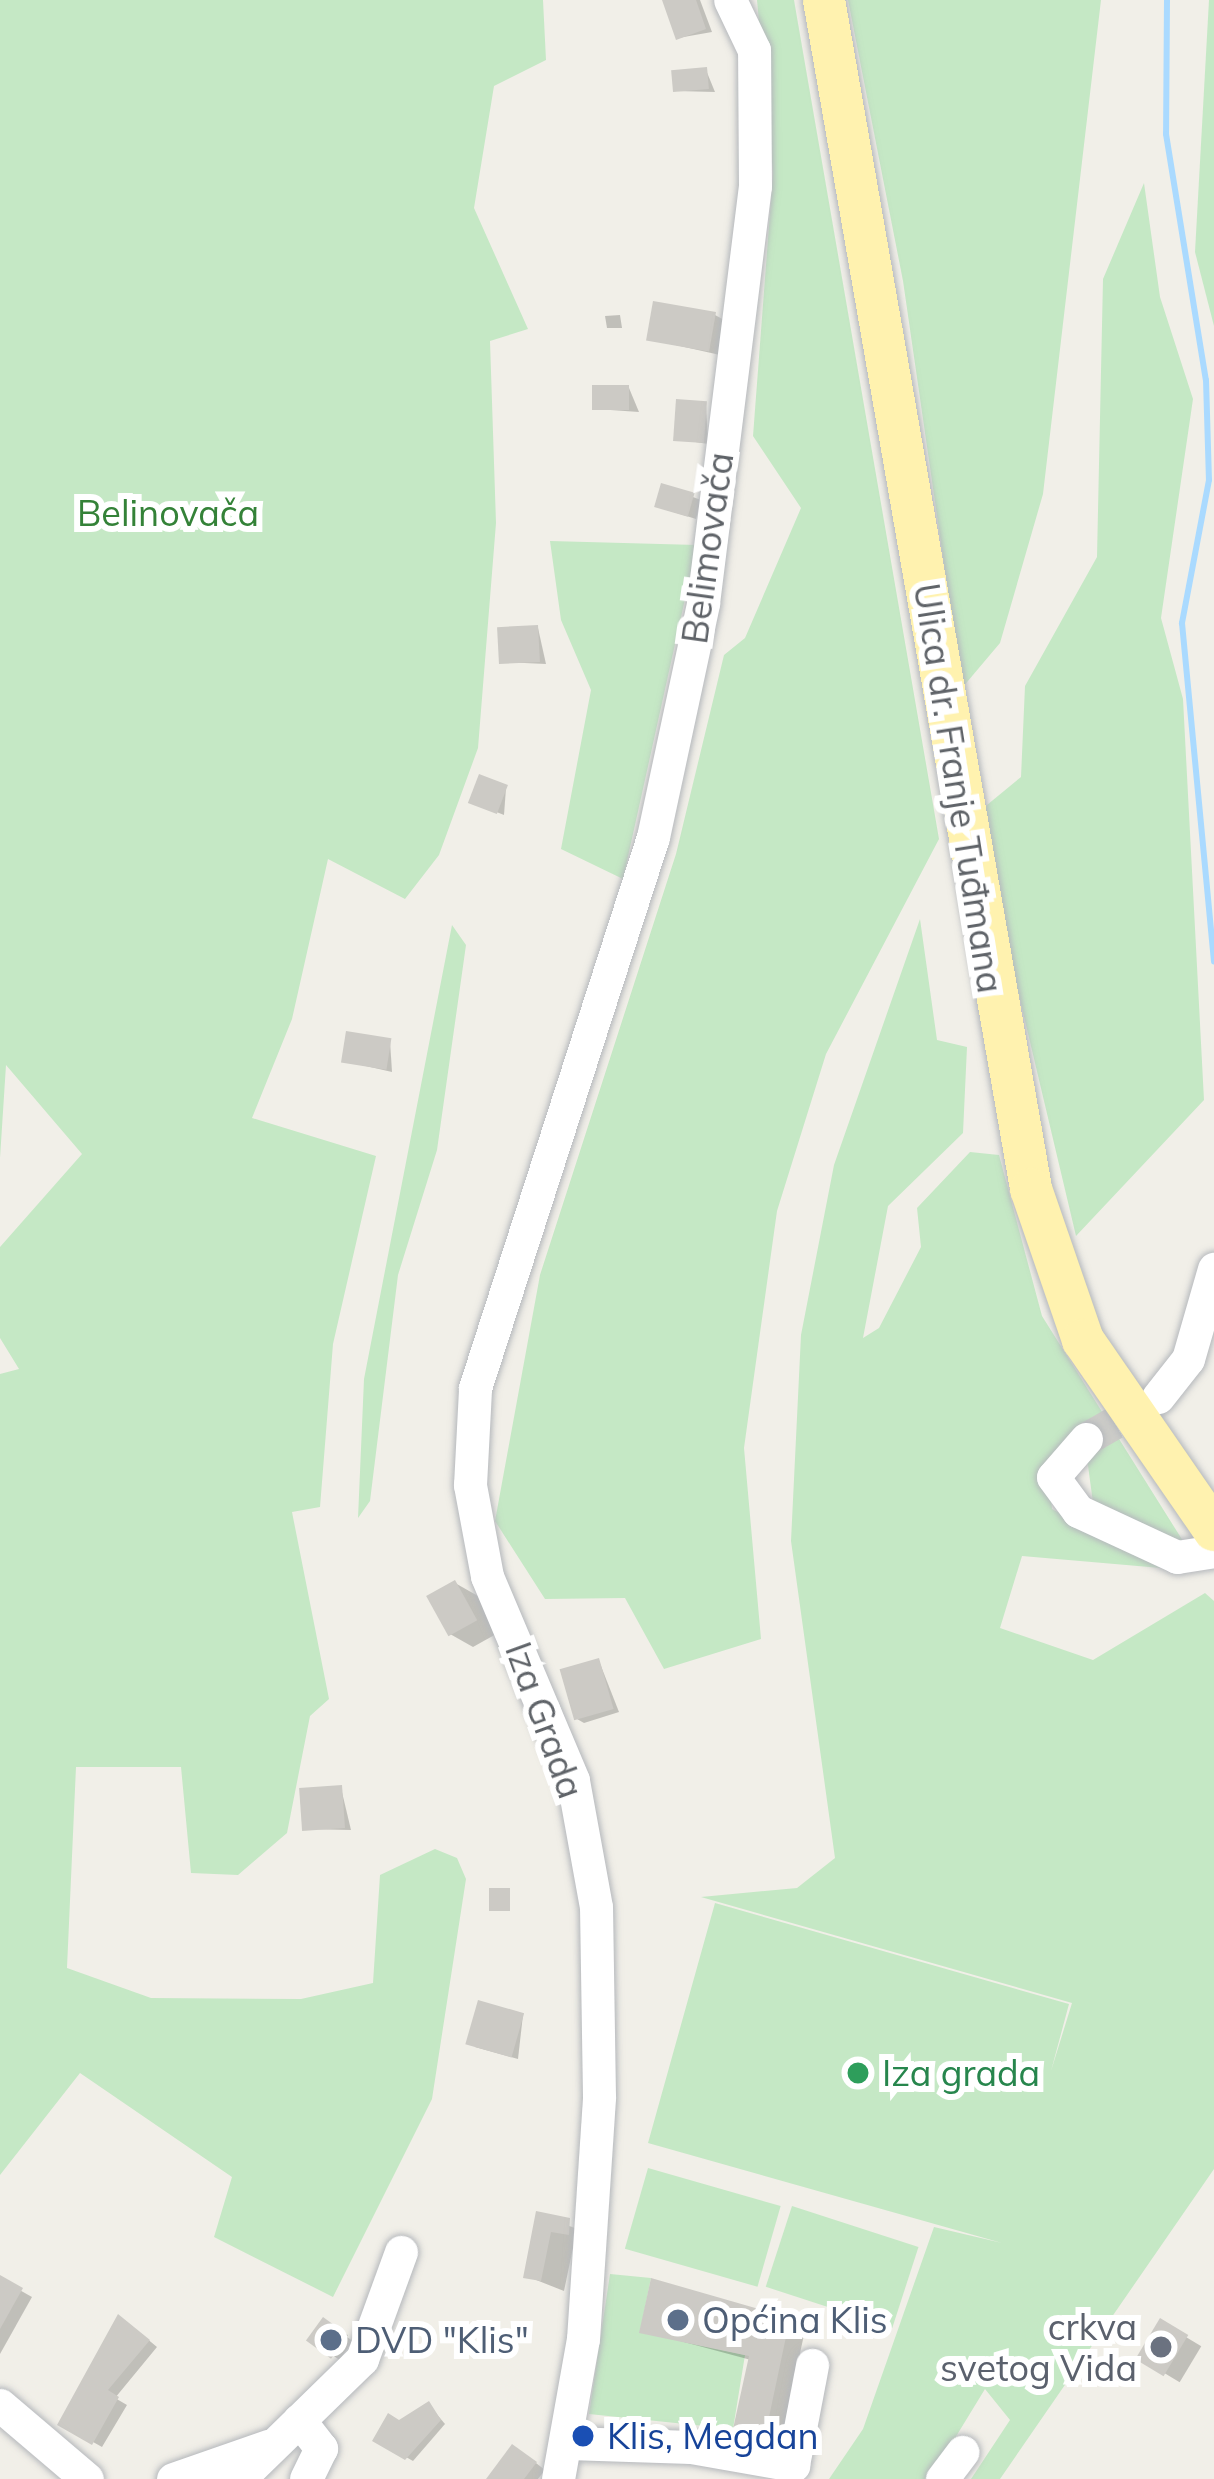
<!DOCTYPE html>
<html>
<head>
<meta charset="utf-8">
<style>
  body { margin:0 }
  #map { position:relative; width:1214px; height:2479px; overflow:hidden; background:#f1efe8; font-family:Mulish,sans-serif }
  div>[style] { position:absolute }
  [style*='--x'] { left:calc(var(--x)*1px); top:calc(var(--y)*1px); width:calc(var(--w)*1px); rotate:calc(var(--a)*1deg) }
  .green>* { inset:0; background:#c5e8c5; transform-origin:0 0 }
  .shadow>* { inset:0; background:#0003; transform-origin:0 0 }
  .stream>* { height:6px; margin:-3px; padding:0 3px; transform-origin:3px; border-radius:3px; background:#aadaff }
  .building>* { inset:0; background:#cccac5; transform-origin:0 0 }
  .minor-tunnel>* { height:33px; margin-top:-16.5px; transform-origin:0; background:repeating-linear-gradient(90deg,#ccccc8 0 33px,transparent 0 49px) }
  .roads { filter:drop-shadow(0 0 3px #b5b8bc) drop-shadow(0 0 3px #b5b8bc) }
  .minor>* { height:33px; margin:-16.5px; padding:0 16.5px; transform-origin:16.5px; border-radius:16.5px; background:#fff }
  .major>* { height:42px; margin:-21px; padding:0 21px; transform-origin:21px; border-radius:21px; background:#fff2af }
  .dots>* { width:33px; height:33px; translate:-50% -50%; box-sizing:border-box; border:6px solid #fff; border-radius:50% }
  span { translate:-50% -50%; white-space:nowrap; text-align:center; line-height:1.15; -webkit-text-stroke:12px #fff; paint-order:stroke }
  .park-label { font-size:36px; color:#348238 }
  .street-label { font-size:36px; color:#5f6368 }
  .leisure-label { font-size:36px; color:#27864d }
  .left { translate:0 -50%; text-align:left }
  .service-label { font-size:36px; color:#4e5e75 }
  .worship-label { font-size:36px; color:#5b616d }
  .right { translate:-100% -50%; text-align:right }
  .transit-label { font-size:36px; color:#164399 }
</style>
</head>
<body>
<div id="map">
  <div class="green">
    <i style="clip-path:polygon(0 0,543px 0,546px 60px,494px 86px,474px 208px,528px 329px,490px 341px,496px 523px,478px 748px,439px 855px,405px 899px,328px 859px,292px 1019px,252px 1118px,376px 1156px,333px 1344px,320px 1507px,292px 1512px,329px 1699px,310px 1716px,287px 1833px,238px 1875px,191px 1873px,181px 1767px,76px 1767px,67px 1968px,151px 1998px,301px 1999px,373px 1983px,380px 1875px,435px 1849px,457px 1858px,466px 1879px,432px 2099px,333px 2297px,214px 2237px,232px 2177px,80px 2073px,0 2175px,0 1374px,19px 1369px,0 1338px,0 1247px,82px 1154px,6px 1065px,0 1158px)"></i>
    <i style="clip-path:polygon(757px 0,794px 0,939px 839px,826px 1054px,777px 1211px,744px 1448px,761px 1639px,664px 1669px,625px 1598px,545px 1599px,495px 1521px,540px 1275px,676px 854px,724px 655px,745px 638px,801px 508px,753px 436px,773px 173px)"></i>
    <i style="clip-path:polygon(848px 0,1101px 0,1043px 494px,1000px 643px,962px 688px,903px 281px)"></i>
    <i style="clip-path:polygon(1209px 0,1214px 0,1214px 326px,1195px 252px)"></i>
    <i style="clip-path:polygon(1144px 183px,1160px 297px,1193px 399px,1161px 618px,1183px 699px,1204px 1100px,1076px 1236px,976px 814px,1021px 777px,1025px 686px,1097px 557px,1103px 279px)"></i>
    <i style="clip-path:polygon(550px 541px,697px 545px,623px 879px,561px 849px,591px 690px,561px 620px)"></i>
    <i style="clip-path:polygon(920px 919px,937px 1040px,967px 1047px,963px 1133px,888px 1206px,863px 1338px,879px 1328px,921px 1247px,917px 1208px,970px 1152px,999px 1155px,1042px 1316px,1183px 1541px,1094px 1510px,1084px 1436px,1049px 1479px,1052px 1509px,1161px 1568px,1022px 1556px,1000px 1628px,1093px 1660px,1205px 1593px,1214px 1601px,1214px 2169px,1000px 2479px,971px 2479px,1010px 2420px,985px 2389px,930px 2479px,829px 2479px,863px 2429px,934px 2227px,1002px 2243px,648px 2143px,715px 1903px,1069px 2004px,1051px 2071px,1072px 2003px,701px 1897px,797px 1888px,835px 1858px,791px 1541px,801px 1335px,834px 1165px)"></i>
    <i style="clip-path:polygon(452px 925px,466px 945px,437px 1150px,398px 1275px,370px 1501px,358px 1518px,364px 1379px)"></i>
    <i style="left:648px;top:2168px;width:138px;height:84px;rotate:16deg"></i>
    <i style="left:792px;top:2206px;width:133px;height:85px;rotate:18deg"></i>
    <i style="clip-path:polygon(610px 2274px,651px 2278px,640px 2332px,745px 2355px,733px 2429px,589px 2414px)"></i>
  </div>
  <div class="shadow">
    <i style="clip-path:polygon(665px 0,700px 0,712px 32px,678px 38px)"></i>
    <i style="clip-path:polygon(706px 70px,715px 92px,676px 91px)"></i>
    <i style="clip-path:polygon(620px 315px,622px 328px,607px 328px,605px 316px)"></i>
    <i style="clip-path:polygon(715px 315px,726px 321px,720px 355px,649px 339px)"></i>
    <i style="clip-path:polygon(629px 388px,639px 412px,596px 409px)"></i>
    <i style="clip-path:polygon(706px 404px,708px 444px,677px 439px)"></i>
    <i style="clip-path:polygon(663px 486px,701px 500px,696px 519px,664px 509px)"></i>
    <i style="clip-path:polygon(538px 628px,546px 664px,502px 662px)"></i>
    <i style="clip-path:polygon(506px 788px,504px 815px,479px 805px)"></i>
    <i style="clip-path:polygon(390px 1041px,392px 1072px,344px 1061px)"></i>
    <i style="clip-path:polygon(455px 1583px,478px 1596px,498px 1633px,473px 1647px,450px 1634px)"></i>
    <i style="clip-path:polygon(599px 1661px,619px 1712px,584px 1723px,577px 1719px)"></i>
    <i style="clip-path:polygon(341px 1788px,351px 1830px,305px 1829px)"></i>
    <i style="clip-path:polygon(523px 2015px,518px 2059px,475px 2047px)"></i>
    <i style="clip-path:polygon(538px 2215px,592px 2234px,574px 2243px,564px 2291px,526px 2276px)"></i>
    <i style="clip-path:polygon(0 2279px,32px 2297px,0 2354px)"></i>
    <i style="left:324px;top:2321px;width:35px;height:23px;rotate:35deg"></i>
    <i style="clip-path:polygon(789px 2321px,805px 2330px,781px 2442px,736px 2428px,751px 2360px,643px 2331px)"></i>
    <i style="left:1161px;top:2322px;width:47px;height:42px;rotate:31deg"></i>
    <i style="clip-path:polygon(128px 2323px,157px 2347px,115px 2398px,127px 2405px,102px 2447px,61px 2424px)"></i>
    <i style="clip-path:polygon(429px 2405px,445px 2424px,413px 2461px,376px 2440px)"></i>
    <i style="clip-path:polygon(523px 2453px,545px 2470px,538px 2479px,491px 2479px)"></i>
  </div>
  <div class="stream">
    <i style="--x:1167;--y:0;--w:134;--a:90.4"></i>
    <i style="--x:1166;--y:134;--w:249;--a:80.8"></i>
    <i style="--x:1206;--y:380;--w:100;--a:88.3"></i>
    <i style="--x:1209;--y:480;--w:146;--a:100.7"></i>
    <i style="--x:1182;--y:623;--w:340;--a:84.6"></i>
  </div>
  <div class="building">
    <i style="clip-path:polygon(662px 0,696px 0,706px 29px,676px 40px)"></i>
    <i style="left:707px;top:67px;width:22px;height:36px;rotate:85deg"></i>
    <i style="left:653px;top:301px;width:64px;height:40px;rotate:10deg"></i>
    <i style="left:592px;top:385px;width:37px;height:25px"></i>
    <i style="left:676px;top:399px;width:31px;height:42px;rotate:4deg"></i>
    <i style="left:661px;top:483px;width:35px;height:25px;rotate:16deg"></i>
    <i style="left:538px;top:625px;width:37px;height:41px;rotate:87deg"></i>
    <i style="left:479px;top:774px;width:31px;height:31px;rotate:21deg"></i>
    <i style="left:346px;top:1031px;width:46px;height:32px;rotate:9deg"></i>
    <i style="left:455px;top:1580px;width:46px;height:33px;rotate:61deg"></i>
    <i style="left:599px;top:1658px;width:53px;height:41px;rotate:74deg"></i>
    <i style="left:342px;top:1785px;width:43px;height:43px;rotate:86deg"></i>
    <i style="left:489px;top:1888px;width:21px;height:23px"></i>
    <i style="left:478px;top:2000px;width:48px;height:46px;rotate:16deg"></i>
    <i style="clip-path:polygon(536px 2211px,570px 2218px,569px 2235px,551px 2232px,541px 2281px,523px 2278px)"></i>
    <i style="clip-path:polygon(0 2275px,23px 2288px,0 2329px)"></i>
    <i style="clip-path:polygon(651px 2278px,790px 2318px,765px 2436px,733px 2429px,749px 2356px,639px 2333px)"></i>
    <i style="clip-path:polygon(118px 2314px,150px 2340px,108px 2390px,119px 2397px,92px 2445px,57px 2425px)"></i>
    <i style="left:323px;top:2317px;width:31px;height:29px;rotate:36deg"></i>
    <i style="left:1160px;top:2318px;width:33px;height:48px;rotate:31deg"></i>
    <i style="clip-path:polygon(429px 2401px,441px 2420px,405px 2460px,372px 2441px,388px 2413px,399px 2420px)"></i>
    <i style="clip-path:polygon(512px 2444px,537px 2462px,524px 2479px,486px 2479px)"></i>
  </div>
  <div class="minor-tunnel">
    <i style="--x:1086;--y:1439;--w:76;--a:-29.9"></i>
  </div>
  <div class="roads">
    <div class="minor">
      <i style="--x:1158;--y:1397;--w:48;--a:-51.7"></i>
      <i style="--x:1188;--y:1359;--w:94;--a:-73.9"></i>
      <i style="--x:1086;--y:1439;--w:50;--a:131"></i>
      <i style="--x:1053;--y:1477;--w:42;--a:53.7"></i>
      <i style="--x:1078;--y:1511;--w:109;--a:24.9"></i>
      <i style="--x:1177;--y:1557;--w:37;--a:-9"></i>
      <i style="--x:0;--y:2405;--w:114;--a:40.4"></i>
      <i style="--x:299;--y:2420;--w:36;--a:52"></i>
      <i style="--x:321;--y:2448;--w:34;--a:116"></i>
      <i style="--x:568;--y:2443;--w:123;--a:1.9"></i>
      <i style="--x:691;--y:2447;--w:104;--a:10"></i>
      <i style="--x:793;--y:2465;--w:102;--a:-79.2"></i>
      <i style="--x:173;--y:2479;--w:101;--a:-19.2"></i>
      <i style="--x:239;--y:2479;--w:172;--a:-44.3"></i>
      <i style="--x:362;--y:2359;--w:114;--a:-70"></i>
      <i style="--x:558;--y:2479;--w:142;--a:-79.9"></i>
      <i style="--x:583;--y:2339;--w:243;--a:-86.2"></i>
      <i style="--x:599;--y:2097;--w:190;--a:-90.9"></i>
      <i style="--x:596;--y:1907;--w:129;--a:-100.3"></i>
      <i style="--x:573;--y:1780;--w:221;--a:-112.9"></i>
      <i style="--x:487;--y:1576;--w:93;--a:-100.6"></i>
      <i style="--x:470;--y:1485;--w:97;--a:-87"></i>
      <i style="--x:475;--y:1388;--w:579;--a:-72.1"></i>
      <i style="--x:653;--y:837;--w:239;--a:-77.9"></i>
      <i style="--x:703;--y:603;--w:420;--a:-82.9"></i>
      <i style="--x:755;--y:186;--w:136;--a:-90.4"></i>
      <i style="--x:754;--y:50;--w:55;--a:-115.6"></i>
      <i style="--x:942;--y:2479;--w:34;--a:-53"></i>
    </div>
    <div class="major">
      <i style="--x:824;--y:0;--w:1207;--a:80.12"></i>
      <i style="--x:1031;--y:1189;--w:160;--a:71"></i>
      <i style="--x:1083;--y:1340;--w:231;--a:55.4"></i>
    </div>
  </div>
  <div class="dots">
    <i style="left:858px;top:2073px;background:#2e9e5b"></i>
    <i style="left:678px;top:2320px;background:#5c6f8a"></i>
    <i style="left:331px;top:2340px;background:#5c6f8a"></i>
    <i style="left:1161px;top:2347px;background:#6b7280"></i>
    <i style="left:583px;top:2436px;background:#1a4fb4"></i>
  </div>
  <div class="park-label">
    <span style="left:168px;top:513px">Belinovača</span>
  </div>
  <div class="street-label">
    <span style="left:707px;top:548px;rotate:-82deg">Belimovača</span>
    <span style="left:959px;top:788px;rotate:81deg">Ulica dr. Franje Tuđmana</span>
    <span style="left:545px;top:1720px;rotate:70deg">Iza Grada</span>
  </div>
  <div class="leisure-label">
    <span class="left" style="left:882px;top:2073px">Iza grada</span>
  </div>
  <div class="service-label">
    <span class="left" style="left:702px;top:2320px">Općina Klis</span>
    <span class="left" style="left:355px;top:2340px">DVD "Klis"</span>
  </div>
  <div class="worship-label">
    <span class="right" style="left:1137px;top:2347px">crkva<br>svetog Vida</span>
  </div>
  <div class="transit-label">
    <span class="left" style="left:607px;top:2436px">Klis, Megdan</span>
  </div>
</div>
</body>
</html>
